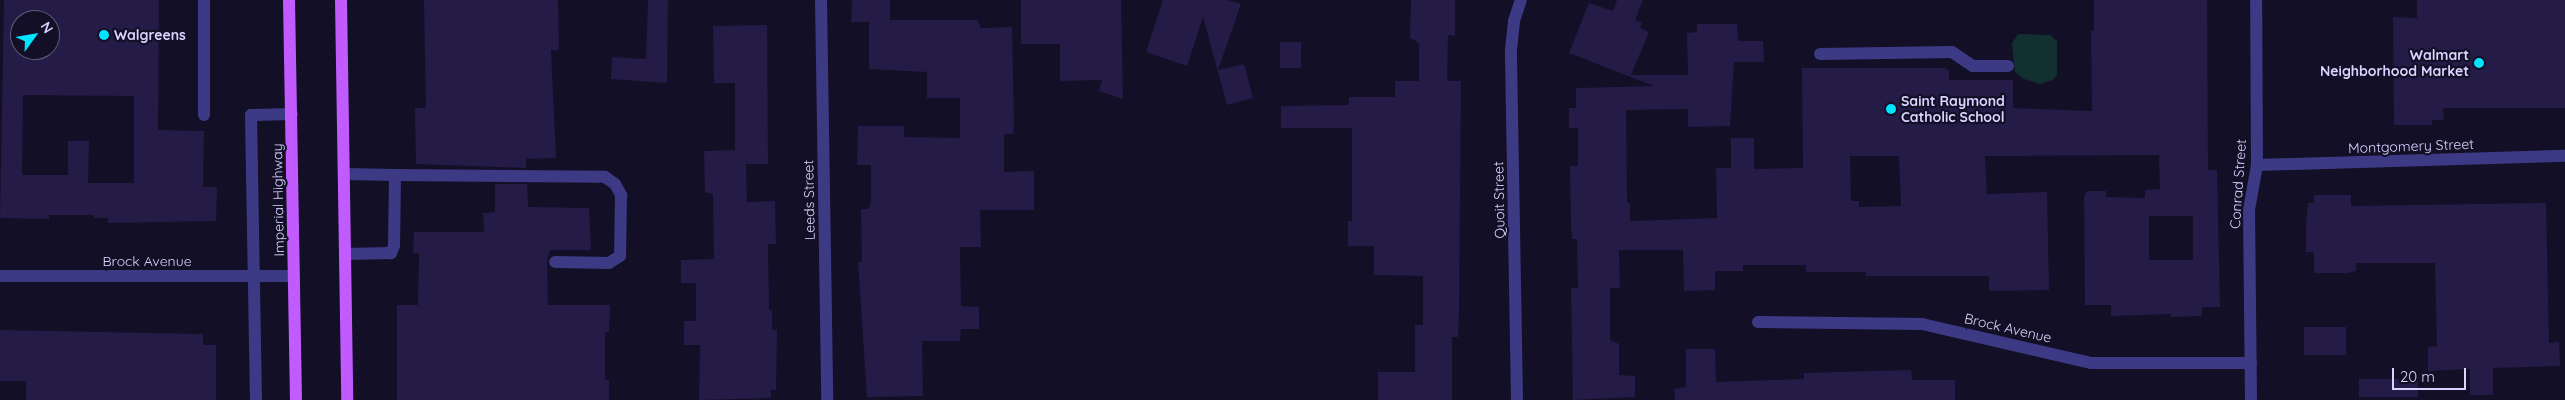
<!DOCTYPE html>
<html>
<head>
<meta charset="utf-8">
<style>
  body { margin:0 }
  #map { position:relative; width:2565px; height:400px; overflow:hidden; background:#130f26; font-family:Quicksand,sans-serif }
  div>[style] { position:absolute }
  [style*='--x'] { left:calc(var(--x)*1px); top:calc(var(--y)*1px); width:calc(var(--w)*1px); rotate:calc(var(--a)*1deg) }
  .green>* { inset:0; background:#12302f }
  .building>* { inset:0; background:#241b47; transform-origin:0 0 }
  .lane>* { height:12px; margin:-6px; padding:0 6px; transform-origin:6px; border-radius:6px; background:#3d3a85 }
  .street>* { height:12px; margin:-6px; padding:0 6px; transform-origin:6px; border-radius:6px; background:#3d3a85 }
  .primary>* { height:12px; margin:-6px; padding:0 6px; transform-origin:6px; border-radius:6px; background:#c25bff }
  .dots>* { width:14px; height:14px; translate:-50% -50%; box-sizing:border-box; border:2px solid #130f26; border-radius:50% }
  span { translate:-50% -50%; white-space:nowrap; text-align:center; line-height:1.15; -webkit-text-stroke:4.5px #130f26; paint-order:stroke }
  .poi-label { font-size:14px; color:#d9d4ff; font-weight:700 }
  .left { translate:0 -50%; text-align:left }
  .right { translate:-100% -50%; text-align:right }
  .street-label { font-size:14px; color:#d9d4ff }
  .north { position:absolute; left:10px; top:10px; width:50px; height:50px; box-sizing:border-box; background:#130f26; border:1px solid #625e7d; border-radius:50%; rotate:58deg; font-size:14px; font-weight:700; line-height:20px; text-align:center; color:#d9d4ff }
  .north::after { content:''; display:block; margin:auto; width:18px; height:22px; background:#00e5ff; clip-path:polygon(50% 0,100% 100%,50% 72%,0 100%) }
  .scale { position:absolute; left:2392px; top:368px; width:74px; height:22px; box-sizing:border-box; border:2px solid #d9d4ff; border-top:0; padding-left:6px; font-size:15px; line-height:18px; white-space:nowrap; color:#d9d4ff; -webkit-text-stroke:4px #130f26; paint-order:stroke }
</style>
</head>
<body>
<div id="map">
  <div class="green">
    <i style="clip-path:polygon(2018px 34px,2050px 35px,2057px 41px,2057px 75px,2053px 80px,2040px 84px,2024px 79px,2015px 72px,2012px 43px)"></i>
  </div>
  <div class="building">
    <i style="clip-path:polygon(evenodd,4px 0,159px 0,158px 130px,204px 131px,203px 187px,217px 187px,216px 221px,108px 223px,108px 218px,94px 218px,94px 215px,49px 215px,49px 219px,0 218px,4px 0,20px 20px,50px 20px,50px 50px,20px 50px,20px 20px,4px 0,23px 95px,134px 96px,134px 183px,88px 183px,89px 141px,68px 141px,68px 175px,22px 175px,23px 95px)"></i>
    <i style="clip-path:polygon(424px 0,558px 0,559px 50px,551px 50px,556px 158px,526px 159px,526px 168px,416px 164px,415px 108px,426px 108px)"></i>
    <i style="clip-path:polygon(648px 0,668px 0,667px 83px,611px 79px,612px 57px,646px 59px)"></i>
    <i style="clip-path:polygon(852px 0,890px 0,890px 20px,977px 20px,981px 28px,1012px 27px,1014px 123px,1013px 134px,1004px 134px,1004px 172px,1034px 171px,1034px 210px,980px 210px,981px 247px,960px 247px,961px 306px,979px 307px,979px 329px,961px 329px,960px 341px,922px 341px,923px 396px,867px 397px,858px 262px,862px 262px,861px 209px,869px 209px,871px 200px,871px 165px,857px 165px,858px 126px,904px 126px,904px 137px,960px 138px,960px 98px,927px 98px,927px 72px,869px 69px,869px 22px,851px 22px)"></i>
    <i style="clip-path:polygon(1021px 0,1121px 0,1123px 99px,1099px 91px,1102px 80px,1060px 81px,1060px 44px,1021px 44px)"></i>
    <i style="clip-path:polygon(1163px 0,1228px 0,1241px 4px,1218px 70px,1244px 64px,1253px 98px,1227px 105px,1203px 17px,1187px 66px,1146px 52px)"></i>
    <i style="clip-path:polygon(1411px 0,1455px 0,1455px 36px,1448px 35px,1447px 81px,1461px 81px,1459px 313px,1458px 337px,1452px 337px,1452px 400px,1378px 400px,1378px 372px,1415px 372px,1415px 325px,1423px 325px,1423px 276px,1374px 275px,1374px 246px,1348px 246px,1348px 221px,1352px 221px,1352px 128px,1281px 128px,1281px 106px,1349px 105px,1349px 97px,1395px 97px,1395px 81px,1419px 81px,1419px 43px,1410px 38px)"></i>
    <i style="clip-path:polygon(evenodd,1617px 0,1643px 0,1635px 20px,1642px 23px,1640px 28px,1649px 32px,1631px 75px,1688px 75px,1687px 33px,1697px 32px,1697px 24px,1737px 24px,1738px 41px,1763px 41px,1764px 62px,1734px 62px,1730px 126px,1688px 127px,1688px 109px,1626px 110px,1627px 197px,1627px 203px,1630px 203px,1630px 221px,1717px 218px,1716px 168px,1731px 168px,1731px 138px,1754px 138px,1754px 169px,1803px 168px,1802px 68px,1944px 68px,1949px 70px,1949px 80px,2013px 80px,2013px 108px,2092px 111px,2091px 31px,2094px 31px,2094px 0,2207px 0,2208px 170px,2217px 170px,2220px 307px,2202px 307px,2202px 316px,2171px 317px,2171px 314px,2111px 316px,2111px 305px,2085px 305px,2084px 197px,2087px 191px,2106px 191px,2106px 197px,2145px 198px,2145px 190px,2160px 189px,2159px 155px,1985px 156px,1987px 194px,2047px 192px,2049px 290px,1989px 291px,1989px 276px,1866px 276px,1866px 272px,1806px 272px,1806px 265px,1743px 265px,1743px 271px,1715px 271px,1715px 290px,1684px 291px,1683px 250px,1619px 250px,1620px 288px,1610px 288px,1610px 340px,1619px 344px,1619px 375px,1635px 376px,1635px 397px,1573px 400px,1571px 288px,1578px 288px,1577px 239px,1572px 239px,1571px 226px,1570px 166px,1578px 166px,1578px 128px,1569px 128px,1569px 108px,1576px 108px,1576px 88px,1654px 86px,1569px 53px,1589px 3px,1613px 11px,1617px 0,1850px 156px,1899px 156px,1901px 206px,1859px 207px,1859px 201px,1851px 201px,1850px 156px,1617px 0,2149px 216px,2193px 216px,2193px 260px,2149px 260px,2149px 216px)"></i>
    <i style="clip-path:polygon(2417px 0,2565px 0,2565px 108px,2443px 108px,2444px 120px,2432px 120px,2432px 125px,2394px 125px,2393px 17px,2417px 18px)"></i>
    <i style="clip-path:polygon(767px 25px,768px 164px,746px 164px,747px 202px,775px 201px,776px 244px,768px 244px,769px 310px,772px 310px,772px 330px,777px 330px,776px 390px,771px 390px,771px 398px,699px 400px,700px 345px,684px 345px,684px 321px,696px 321px,696px 283px,681px 283px,681px 260px,714px 259px,713px 194px,705px 192px,704px 151px,735px 150px,735px 83px,714px 83px,713px 26px)"></i>
    <i style="left:1280px;top:42px;width:21px;height:26px"></i>
    <i style="clip-path:polygon(495px 184px,527px 184px,528px 207px,589px 208px,591px 250px,550px 250px,547px 261px,548px 305px,610px 305px,609px 332px,605px 332px,605px 380px,609px 380px,609px 400px,397px 400px,397px 305px,418px 305px,419px 253px,413px 253px,414px 232px,484px 232px,483px 213px,495px 212px)"></i>
    <i style="clip-path:polygon(2314px 195px,2351px 195px,2351px 206px,2546px 203px,2549px 343px,2559px 342px,2560px 366px,2493px 368px,2493px 395px,2470px 395px,2470px 369px,2428px 371px,2428px 347px,2437px 346px,2435px 263px,2356px 263px,2356px 271px,2348px 273px,2314px 273px,2314px 252px,2306px 252px,2306px 224px,2308px 203px,2314px 203px)"></i>
    <i style="left:2346px;top:327px;width:28px;height:42px;rotate:90deg"></i>
    <i style="clip-path:polygon(0 330px,203px 334px,203px 345px,216px 345px,216px 400px,26px 400px,26px 381px,0 381px)"></i>
    <i style="clip-path:polygon(1686px 349px,1715px 349px,1716px 382px,1804px 379px,1804px 373px,1911px 370px,1912px 380px,1955px 380px,1955px 400px,1675px 400px,1674px 389px,1686px 387px)"></i>
    <i style="left:2418px;top:379px;width:18px;height:59px;rotate:90deg"></i>
  </div>
  <div class="lane">
    <i style="--x:204;--y:0;--w:115;--a:90"></i>
    <i style="--x:1820;--y:54;--w:132;--a:-0.9"></i>
    <i style="--x:1952;--y:52;--w:25;--a:34"></i>
    <i style="--x:1973;--y:66;--w:35;--a:0"></i>
    <i style="--x:251;--y:115;--w:41;--a:-1.4"></i>
    <i style="--x:344;--y:174;--w:51;--a:1.1"></i>
    <i style="--x:395;--y:175;--w:71;--a:90.8"></i>
    <i style="--x:394;--y:246;--w:8;--a:113"></i>
    <i style="--x:391;--y:253;--w:46;--a:178.8"></i>
    <i style="--x:395;--y:175;--w:210;--a:0.5"></i>
    <i style="--x:605;--y:177;--w:12;--a:35"></i>
    <i style="--x:615;--y:184;--w:13;--a:61"></i>
    <i style="--x:621;--y:195;--w:61;--a:90.9"></i>
    <i style="--x:620;--y:256;--w:13;--a:148"></i>
    <i style="--x:609;--y:263;--w:54;--a:-178.9"></i>
  </div>
  <div class="street">
    <i style="--x:821;--y:0;--w:400;--a:89.1"></i>
    <i style="--x:251;--y:115;--w:285;--a:89"></i>
    <i style="--x:2257;--y:165;--w:308;--a:-1.7"></i>
    <i style="--x:0;--y:276;--w:294;--a:0"></i>
    <i style="--x:1758;--y:322;--w:164;--a:0.7"></i>
    <i style="--x:1922;--y:324;--w:173;--a:13"></i>
    <i style="--x:2091;--y:363;--w:160;--a:0"></i>
    <i style="--x:1517;--y:400;--w:350;--a:-91"></i>
    <i style="--x:1511;--y:50;--w:29;--a:-84"></i>
    <i style="--x:1514;--y:21;--w:22;--a:-72"></i>
    <i style="--x:2251;--y:400;--w:190;--a:-90.6"></i>
    <i style="--x:2249;--y:210;--w:46;--a:-79.9"></i>
    <i style="--x:2257;--y:165;--w:165;--a:-90.3"></i>
  </div>
  <div class="primary">
    <i style="--x:289;--y:0;--w:400;--a:89"></i>
    <i style="--x:341;--y:0;--w:400;--a:89.1"></i>
  </div>
  <div class="dots">
    <i style="left:104px;top:35px;background:#00e5ff"></i>
    <i style="left:2479px;top:63px;background:#00e5ff"></i>
    <i style="left:1891px;top:109px;background:#00e5ff"></i>
  </div>
  <div class="poi-label">
    <span class="left" style="left:114px;top:35px">Walgreens</span>
    <span class="right" style="left:2469px;top:63px">Walmart<br>Neighborhood Market</span>
    <span class="left" style="left:1901px;top:109px">Saint Raymond<br>Catholic School</span>
  </div>
  <div class="street-label">
    <span style="left:2411px;top:146px;rotate:-2deg">Montgomery Street</span>
    <span style="left:2238px;top:184px;rotate:-86deg">Conrad Street</span>
    <span style="left:278px;top:200px;rotate:-91deg">Imperial Highway</span>
    <span style="left:809px;top:200px;rotate:-91deg">Leeds Street</span>
    <span style="left:1499px;top:200px;rotate:-91deg">Quoit Street</span>
    <span style="left:147px;top:261px">Brock Avenue</span>
    <span style="left:2008px;top:328px;rotate:13deg">Brock Avenue</span>
  </div>
  <div class="north">N</div>
  <div class="scale">20 m</div>
</div>
</body>
</html>
